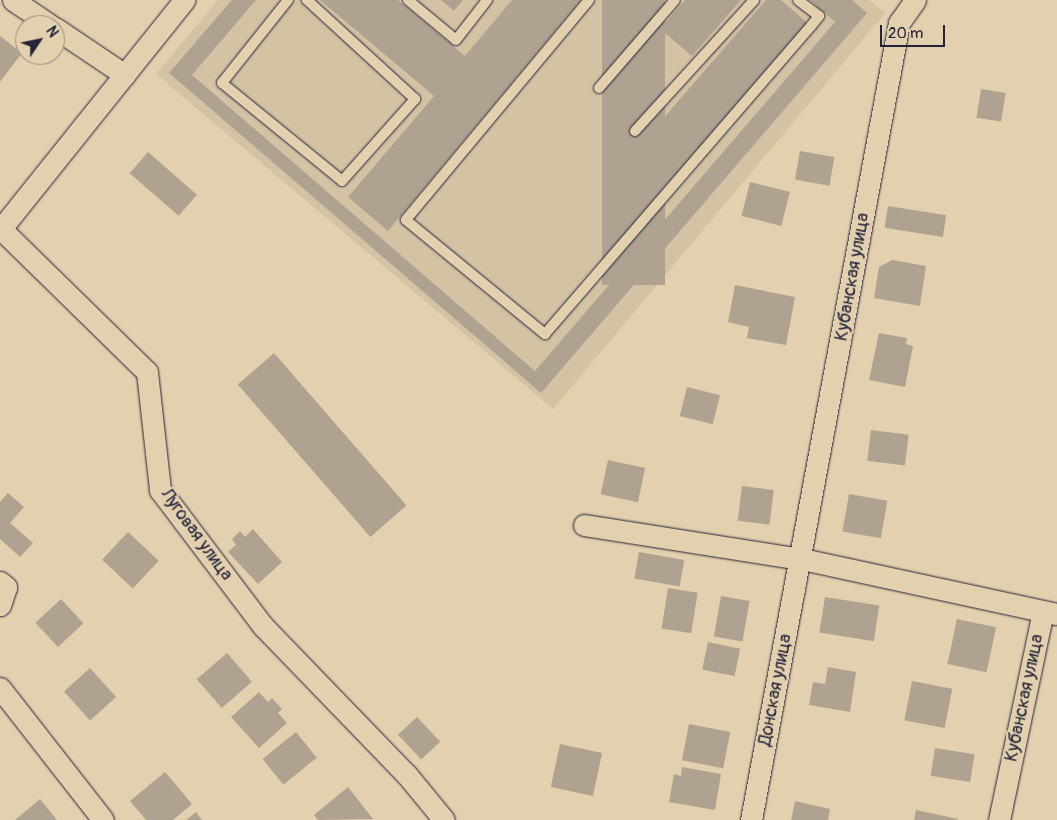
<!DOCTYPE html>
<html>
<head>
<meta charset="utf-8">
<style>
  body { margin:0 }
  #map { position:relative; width:1057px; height:820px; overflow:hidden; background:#e3d0ae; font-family:Pangolin,sans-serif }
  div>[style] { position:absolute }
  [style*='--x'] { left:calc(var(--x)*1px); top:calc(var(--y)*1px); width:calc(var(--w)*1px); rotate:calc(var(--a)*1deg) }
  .built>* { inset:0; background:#d4c2a5 }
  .building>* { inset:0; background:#b0a290; transform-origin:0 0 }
  .roads { filter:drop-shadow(0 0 1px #22223b) drop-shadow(0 0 1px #22223b) }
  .lane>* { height:10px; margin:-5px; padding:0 5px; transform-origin:5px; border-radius:5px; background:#e3d0ae }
  .street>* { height:21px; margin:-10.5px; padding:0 10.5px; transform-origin:10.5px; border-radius:10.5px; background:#e3d0ae }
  span { translate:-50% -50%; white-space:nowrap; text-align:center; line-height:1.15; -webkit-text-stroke:4.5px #e3d0ae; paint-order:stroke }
  .street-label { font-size:18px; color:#22223b }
  .north { position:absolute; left:15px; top:15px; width:50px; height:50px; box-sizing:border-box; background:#e3d0ae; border:1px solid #968a80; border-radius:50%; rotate:56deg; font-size:14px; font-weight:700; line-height:20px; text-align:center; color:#22223b }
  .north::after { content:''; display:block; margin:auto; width:18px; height:22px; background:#22223b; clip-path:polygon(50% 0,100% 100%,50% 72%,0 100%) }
  .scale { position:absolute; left:880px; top:25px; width:65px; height:22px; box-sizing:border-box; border:2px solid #22223b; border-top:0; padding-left:6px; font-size:15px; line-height:18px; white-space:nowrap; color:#22223b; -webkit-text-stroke:4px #e3d0ae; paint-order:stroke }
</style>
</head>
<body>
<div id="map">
  <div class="built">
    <i style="clip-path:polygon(218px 0,869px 0,885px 13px,553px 409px,156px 74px)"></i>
  </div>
  <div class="building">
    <i style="clip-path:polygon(232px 0,256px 0,192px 75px,535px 371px,835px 22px,810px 0,852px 0,867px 13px,541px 393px,169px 73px)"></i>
    <i style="clip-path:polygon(320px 0,398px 0,465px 56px,512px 0,581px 0,388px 231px,348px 197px,434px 96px)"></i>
    <i style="clip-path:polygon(441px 0,463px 0,454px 11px)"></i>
    <i style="left:602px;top:0;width:63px;height:285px"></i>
    <i style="clip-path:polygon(685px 0,741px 0,692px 56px,660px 29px)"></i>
    <i style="clip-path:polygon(766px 0,781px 0,811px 26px,660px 201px,621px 167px)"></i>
    <i style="clip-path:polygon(0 36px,22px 53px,0 82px)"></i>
    <i style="left:981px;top:89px;width:25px;height:29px;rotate:9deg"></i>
    <i style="left:800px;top:151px;width:35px;height:29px;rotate:10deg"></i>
    <i style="left:148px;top:152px;width:65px;height:28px;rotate:41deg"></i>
    <i style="left:750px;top:182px;width:41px;height:35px;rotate:14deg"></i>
    <i style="left:888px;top:206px;width:59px;height:22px;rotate:9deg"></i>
    <i style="clip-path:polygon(892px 260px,926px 266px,920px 306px,874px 298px,879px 267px)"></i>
    <i style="clip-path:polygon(735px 285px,795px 297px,786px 345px,747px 338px,749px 327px,728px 322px)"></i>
    <i style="clip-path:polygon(879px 333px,907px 338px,906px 344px,913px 346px,905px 387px,869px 380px)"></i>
    <i style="left:274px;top:353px;width:202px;height:48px;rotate:49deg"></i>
    <i style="left:687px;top:387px;width:34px;height:30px;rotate:14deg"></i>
    <i style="left:871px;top:430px;width:38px;height:31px;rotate:7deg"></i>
    <i style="left:608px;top:460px;width:38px;height:35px;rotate:12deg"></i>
    <i style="left:742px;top:486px;width:32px;height:35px;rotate:7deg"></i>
    <i style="clip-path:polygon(8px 493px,24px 507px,10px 523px,33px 543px,20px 557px,0 539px,0 502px)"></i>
    <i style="left:849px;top:494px;width:39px;height:38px;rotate:10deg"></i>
    <i style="clip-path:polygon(253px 529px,282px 562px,258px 584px,228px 552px,236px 545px,232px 539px,240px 531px,245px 537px)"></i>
    <i style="left:128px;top:532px;width:42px;height:38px;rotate:43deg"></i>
    <i style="left:639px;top:552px;width:46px;height:27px;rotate:10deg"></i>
    <i style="left:668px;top:588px;width:30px;height:41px;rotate:9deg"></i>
    <i style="left:721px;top:596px;width:29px;height:41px;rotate:10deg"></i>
    <i style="left:825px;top:597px;width:55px;height:36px;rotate:9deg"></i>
    <i style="left:61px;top:599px;width:33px;height:35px;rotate:47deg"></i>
    <i style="left:957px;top:619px;width:40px;height:46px;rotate:12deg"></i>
    <i style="left:708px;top:642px;width:33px;height:28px;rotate:12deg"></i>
    <i style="left:227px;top:653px;width:38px;height:40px;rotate:49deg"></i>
    <i style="clip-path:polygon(828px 667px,856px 672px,850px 712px,809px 705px,813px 682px,825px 684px)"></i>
    <i style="left:90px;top:668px;width:39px;height:35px;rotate:48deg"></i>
    <i style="left:912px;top:681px;width:41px;height:40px;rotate:11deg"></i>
    <i style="clip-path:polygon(259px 692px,268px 702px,272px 698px,282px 709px,278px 713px,287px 723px,259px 748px,231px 717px)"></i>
    <i style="left:417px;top:717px;width:34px;height:26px;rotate:47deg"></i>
    <i style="left:689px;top:724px;width:42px;height:37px;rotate:11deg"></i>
    <i style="left:296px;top:732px;width:33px;height:43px;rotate:51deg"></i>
    <i style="left:560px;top:744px;width:43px;height:44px;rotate:12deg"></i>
    <i style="left:935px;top:748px;width:40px;height:28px;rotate:9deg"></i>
    <i style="clip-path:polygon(682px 767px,721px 774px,715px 810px,669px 802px,674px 774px,681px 776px)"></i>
    <i style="clip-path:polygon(165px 772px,192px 804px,173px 820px,146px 820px,130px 801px)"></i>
    <i style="clip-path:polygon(348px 787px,373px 819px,318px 820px,314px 815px)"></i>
    <i style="clip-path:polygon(40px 799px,57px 820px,15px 820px)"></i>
    <i style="clip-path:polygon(795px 801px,830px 809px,828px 820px,791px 820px)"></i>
    <i style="clip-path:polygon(916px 810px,958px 819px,958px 820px,914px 820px)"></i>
    <i style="clip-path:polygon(196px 812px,202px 820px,186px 820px)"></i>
  </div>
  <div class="roads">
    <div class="lane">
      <i style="--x:288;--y:0;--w:106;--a:128.5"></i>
      <i style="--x:222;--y:83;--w:155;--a:39.2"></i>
      <i style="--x:342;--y:181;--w:110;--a:-48.3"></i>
      <i style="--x:415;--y:99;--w:147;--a:-137.5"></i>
      <i style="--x:408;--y:0;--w:62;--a:39.8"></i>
      <i style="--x:456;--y:40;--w:51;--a:-52.2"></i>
      <i style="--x:589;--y:0;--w:286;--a:129.8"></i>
      <i style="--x:406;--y:220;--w:180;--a:39.4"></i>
      <i style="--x:545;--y:334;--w:407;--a:-49.2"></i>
      <i style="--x:811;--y:26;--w:13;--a:-51"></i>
      <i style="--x:819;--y:16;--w:26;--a:-143"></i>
      <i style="--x:599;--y:88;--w:116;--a:-49.2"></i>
      <i style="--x:635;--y:131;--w:177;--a:-47.7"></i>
    </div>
    <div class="street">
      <i style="--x:13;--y:0;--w:45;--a:34"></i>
      <i style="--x:55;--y:28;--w:84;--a:33.9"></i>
      <i style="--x:1;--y:229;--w:204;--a:44.4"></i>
      <i style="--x:147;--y:372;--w:119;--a:83.7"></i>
      <i style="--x:160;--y:490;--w:171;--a:52.9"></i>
      <i style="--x:263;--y:626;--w:207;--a:46"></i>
      <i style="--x:407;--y:775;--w:58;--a:50.6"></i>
      <i style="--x:0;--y:230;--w:295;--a:-51.3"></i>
      <i style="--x:584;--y:525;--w:221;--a:8.9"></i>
      <i style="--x:802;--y:559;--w:261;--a:12.2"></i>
      <i style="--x:0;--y:582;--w:8;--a:40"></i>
      <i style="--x:6;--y:587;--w:19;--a:108"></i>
      <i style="--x:0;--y:688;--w:167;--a:52"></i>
      <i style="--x:751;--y:820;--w:811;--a:-79.48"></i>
      <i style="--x:899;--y:23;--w:28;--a:-55"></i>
      <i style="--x:999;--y:820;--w:213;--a:-78.1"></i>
    </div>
  </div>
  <div class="street-label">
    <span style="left:853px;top:277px;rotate:-80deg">Кубанская улица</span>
    <span style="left:196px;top:535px;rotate:54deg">Луговая улица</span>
    <span style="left:776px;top:690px;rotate:-79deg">Донская улица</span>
    <span style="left:1025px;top:698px;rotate:-78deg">Кубанская улица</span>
  </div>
  <div class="north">N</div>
  <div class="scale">20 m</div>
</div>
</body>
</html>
